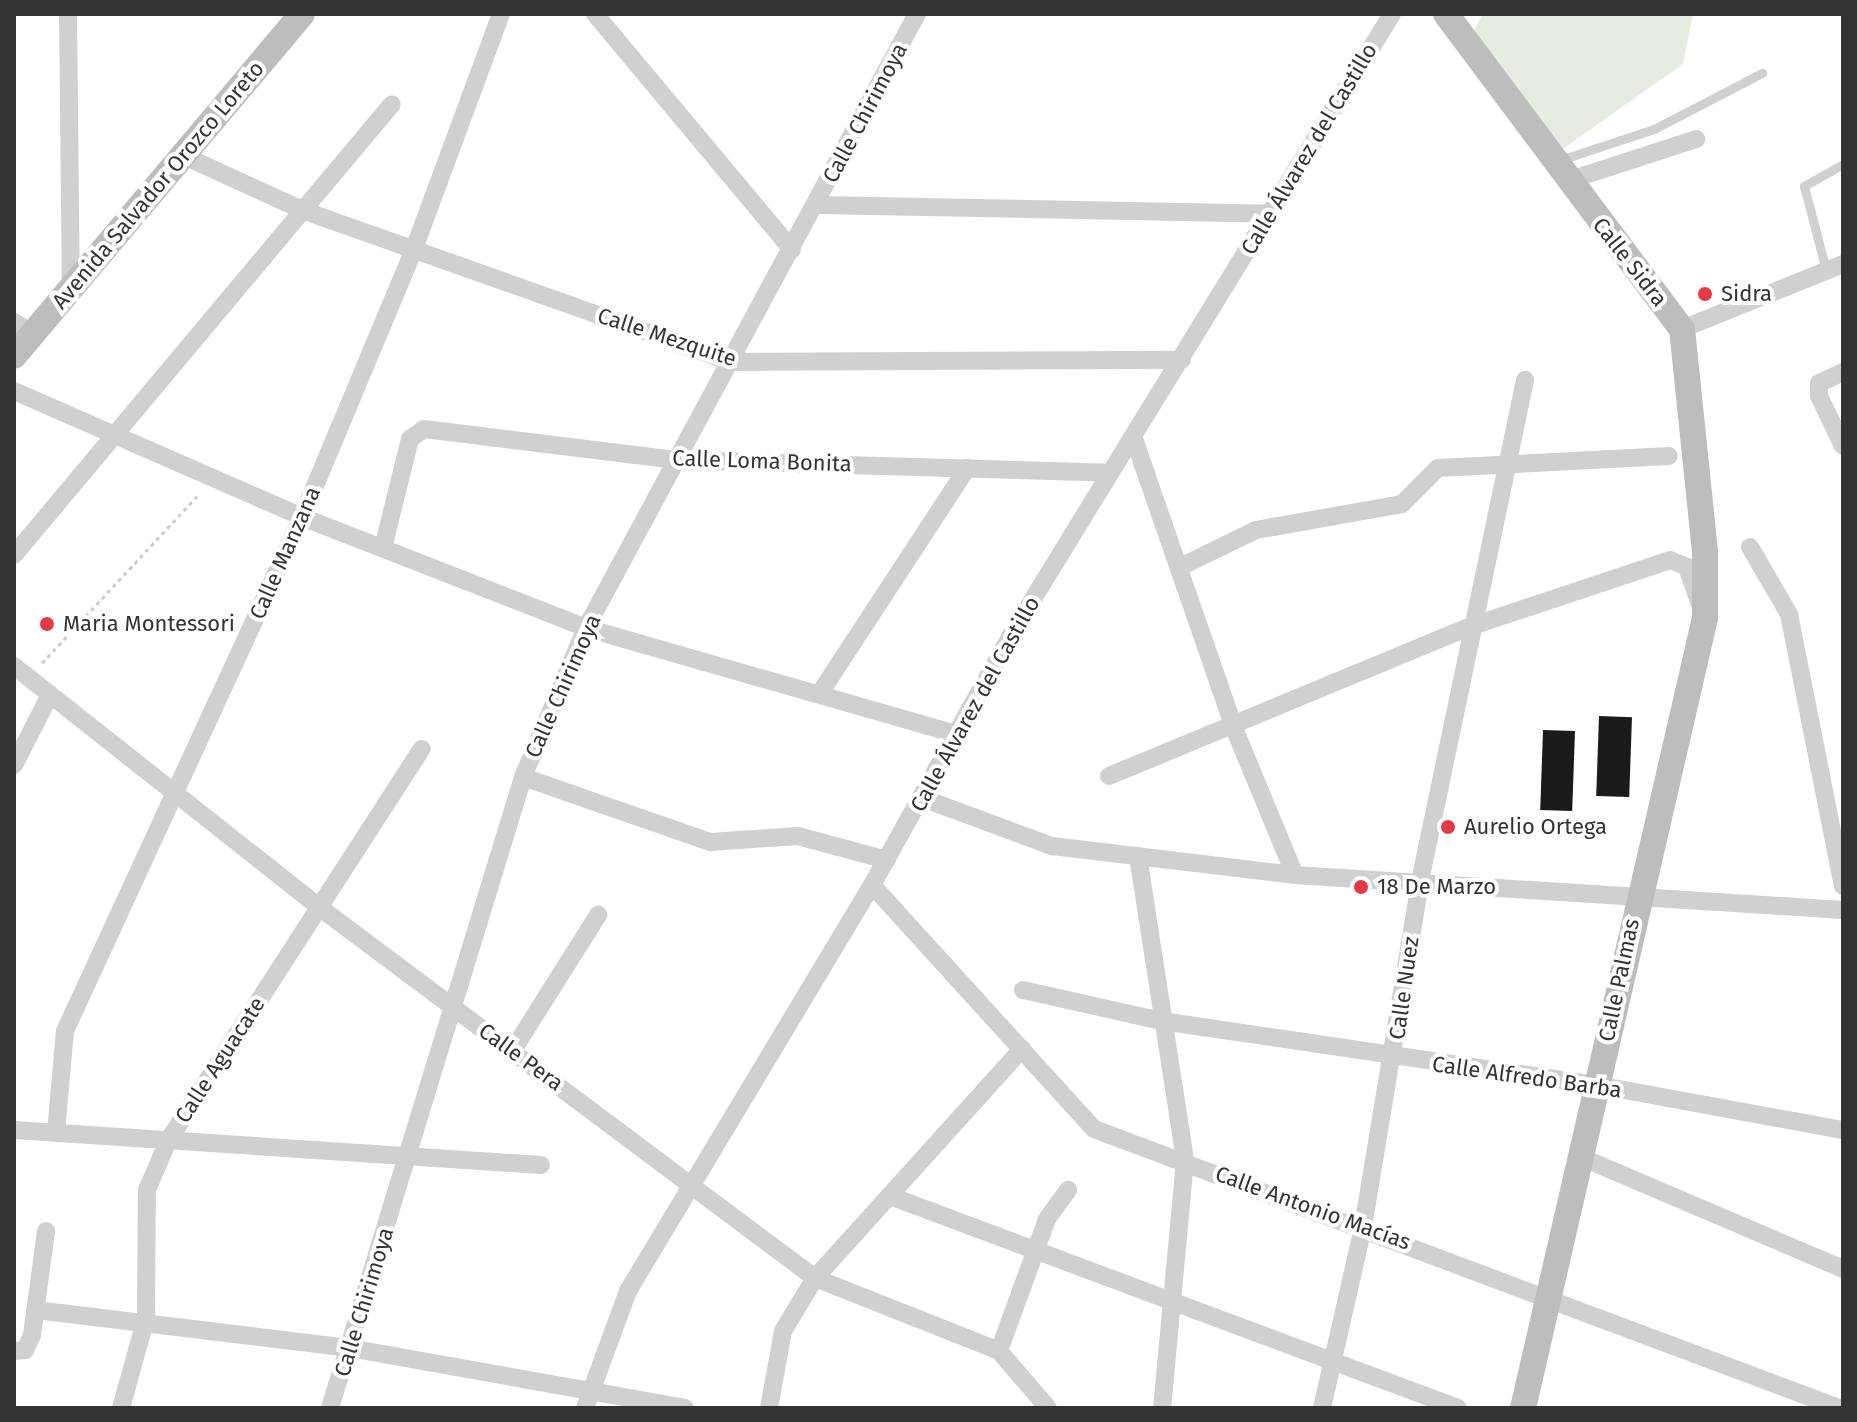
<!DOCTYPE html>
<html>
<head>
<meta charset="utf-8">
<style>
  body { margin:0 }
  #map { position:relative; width:1857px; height:1422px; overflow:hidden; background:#fff; font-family:"Fira Sans",sans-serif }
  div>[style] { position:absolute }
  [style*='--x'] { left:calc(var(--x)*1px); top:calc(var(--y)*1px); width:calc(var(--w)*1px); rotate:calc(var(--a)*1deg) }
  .green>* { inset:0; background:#e6ecdf }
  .building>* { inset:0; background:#1a1a1a; transform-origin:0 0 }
  .path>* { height:3px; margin-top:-1.5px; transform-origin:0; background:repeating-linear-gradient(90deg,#cdcdcd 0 4px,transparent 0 8px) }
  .lane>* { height:9px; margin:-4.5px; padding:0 4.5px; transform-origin:4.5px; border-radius:4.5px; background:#d0d0d0 }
  .street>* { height:18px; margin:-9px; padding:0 9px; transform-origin:9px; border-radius:9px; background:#d0d0d0 }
  .secondary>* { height:26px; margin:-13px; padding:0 13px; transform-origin:13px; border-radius:13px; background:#bdbdbd }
  .dots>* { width:22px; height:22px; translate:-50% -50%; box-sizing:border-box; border:4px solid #fff; border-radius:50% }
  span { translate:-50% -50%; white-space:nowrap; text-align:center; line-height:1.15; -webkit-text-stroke:8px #fff; paint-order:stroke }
  .street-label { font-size:22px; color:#333 }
  .poi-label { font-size:22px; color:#333 }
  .left { translate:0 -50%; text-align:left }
  .frame { position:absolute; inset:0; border:16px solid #333; pointer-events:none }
</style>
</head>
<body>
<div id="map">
  <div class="green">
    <i style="clip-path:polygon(1483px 14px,1693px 14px,1683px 64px,1560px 151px,1472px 34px)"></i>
  </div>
  <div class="building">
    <i style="left:1599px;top:716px;width:33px;height:80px;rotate:2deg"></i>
    <i style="left:1543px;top:730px;width:32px;height:80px;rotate:2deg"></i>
  </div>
  <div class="path">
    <i style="--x:42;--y:663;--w:232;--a:-47.1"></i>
  </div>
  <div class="lane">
    <i style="--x:1560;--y:160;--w:99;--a:-18.3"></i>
    <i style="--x:1654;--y:129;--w:122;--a:-27.4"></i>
    <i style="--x:1826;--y:270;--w:87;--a:-104.7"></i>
    <i style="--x:1804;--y:186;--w:45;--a:-29.4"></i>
  </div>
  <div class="street">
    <i style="--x:68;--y:14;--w:276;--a:89.4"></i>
    <i style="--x:595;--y:14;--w:307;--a:50.1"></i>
    <i style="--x:182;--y:155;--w:132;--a:24.6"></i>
    <i style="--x:302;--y:210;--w:455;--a:19.5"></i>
    <i style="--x:731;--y:362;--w:451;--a:-0.3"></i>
    <i style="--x:1567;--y:181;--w:136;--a:-18"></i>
    <i style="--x:817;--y:205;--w:452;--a:1.1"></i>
    <i style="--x:14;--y:322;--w:22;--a:32"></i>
    <i style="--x:1682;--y:329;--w:174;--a:-22"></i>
    <i style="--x:1843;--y:372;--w:26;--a:155"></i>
    <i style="--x:1819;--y:383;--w:13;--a:90"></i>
    <i style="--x:1819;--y:396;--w:55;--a:64.4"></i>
    <i style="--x:14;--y:391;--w:314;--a:23.6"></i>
    <i style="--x:302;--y:517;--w:305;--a:21.3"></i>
    <i style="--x:586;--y:628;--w:388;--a:16"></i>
    <i style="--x:1133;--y:436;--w:309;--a:70.9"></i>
    <i style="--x:1234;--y:728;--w:159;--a:67.5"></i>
    <i style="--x:384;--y:544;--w:108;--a:-76.1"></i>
    <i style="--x:410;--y:439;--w:17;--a:-36"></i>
    <i style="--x:424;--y:429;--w:256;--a:7"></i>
    <i style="--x:678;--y:460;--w:432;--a:1.7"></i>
    <i style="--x:1750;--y:547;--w:78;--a:59.8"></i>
    <i style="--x:1789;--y:614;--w:277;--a:78.8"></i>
    <i style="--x:14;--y:555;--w:588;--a:-50.03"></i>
    <i style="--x:1182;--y:566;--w:82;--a:-25.9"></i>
    <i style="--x:1256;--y:530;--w:148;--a:-10.1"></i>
    <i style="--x:1402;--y:504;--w:51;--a:-45"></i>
    <i style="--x:1438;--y:468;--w:231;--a:-3"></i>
    <i style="--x:14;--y:666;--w:389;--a:38.3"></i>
    <i style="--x:319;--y:907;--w:619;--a:36.8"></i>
    <i style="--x:815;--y:1278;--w:198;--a:21.6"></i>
    <i style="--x:999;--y:1351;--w:75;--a:49.3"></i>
    <i style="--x:820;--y:693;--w:269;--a:-56.8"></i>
    <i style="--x:14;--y:765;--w:79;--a:-62.8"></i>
    <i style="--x:1109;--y:776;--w:393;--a:-22.5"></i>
    <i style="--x:1472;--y:626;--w:209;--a:-18.4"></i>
    <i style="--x:1670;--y:560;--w:18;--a:22"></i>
    <i style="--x:1687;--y:567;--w:39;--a:71"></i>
    <i style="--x:523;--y:777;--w:198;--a:19.2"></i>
    <i style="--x:710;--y:842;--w:88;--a:-3.9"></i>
    <i style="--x:798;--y:836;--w:92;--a:15.1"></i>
    <i style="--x:922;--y:798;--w:139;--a:20.3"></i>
    <i style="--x:1052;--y:846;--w:245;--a:6.8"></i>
    <i style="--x:1295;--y:875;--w:549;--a:3.65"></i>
    <i style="--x:1138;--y:856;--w:309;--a:81.2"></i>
    <i style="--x:1185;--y:1161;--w:248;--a:95.3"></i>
    <i style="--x:872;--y:885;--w:330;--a:47.7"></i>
    <i style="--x:1094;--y:1129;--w:796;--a:20.53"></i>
    <i style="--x:1023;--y:990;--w:142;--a:12.6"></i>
    <i style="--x:1162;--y:1021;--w:440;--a:8.4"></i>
    <i style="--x:1597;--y:1085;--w:250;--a:10.4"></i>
    <i style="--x:513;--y:1050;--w:160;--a:-57.8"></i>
    <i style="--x:14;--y:1130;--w:528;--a:3.8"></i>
    <i style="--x:56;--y:1133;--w:102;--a:-85"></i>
    <i style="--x:65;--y:1031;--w:566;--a:-65.25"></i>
    <i style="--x:302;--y:517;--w:290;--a:-67.3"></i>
    <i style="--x:414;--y:249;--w:251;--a:-69.7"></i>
    <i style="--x:1583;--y:1158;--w:283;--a:23.1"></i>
    <i style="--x:890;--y:1196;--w:606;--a:20.47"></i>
    <i style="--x:36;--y:1310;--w:315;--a:6.9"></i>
    <i style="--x:349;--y:1348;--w:341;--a:10.1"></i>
    <i style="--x:14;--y:1351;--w:11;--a:-5"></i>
    <i style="--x:25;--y:1350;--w:17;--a:-65"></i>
    <i style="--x:32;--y:1335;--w:105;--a:-82.3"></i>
    <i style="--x:999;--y:1351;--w:140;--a:-70"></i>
    <i style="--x:1047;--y:1219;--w:36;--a:-54"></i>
    <i style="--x:121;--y:1408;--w:93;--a:-74.5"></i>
    <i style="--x:146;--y:1318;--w:128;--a:-89.6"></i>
    <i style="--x:147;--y:1190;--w:53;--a:-66.8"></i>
    <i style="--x:168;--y:1141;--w:467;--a:-57.1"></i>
    <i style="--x:330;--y:1408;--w:660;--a:-72.99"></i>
    <i style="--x:523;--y:777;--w:162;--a:-67.1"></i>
    <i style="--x:586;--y:628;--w:698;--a:-61.67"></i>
    <i style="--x:585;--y:1408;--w:125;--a:-69.8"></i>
    <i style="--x:628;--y:1291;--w:474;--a:-59"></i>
    <i style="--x:872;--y:885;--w:298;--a:-60.9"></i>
    <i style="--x:1017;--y:625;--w:717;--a:-58.46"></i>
    <i style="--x:769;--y:1408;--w:78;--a:-79.7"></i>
    <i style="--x:783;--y:1331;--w:62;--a:-58.9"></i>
    <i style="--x:815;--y:1278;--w:309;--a:-47.9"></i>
    <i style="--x:1322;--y:1408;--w:186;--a:-77.2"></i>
    <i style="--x:1363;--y:1227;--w:351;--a:-80.6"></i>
    <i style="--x:1420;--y:881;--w:512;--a:-78.16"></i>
  </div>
  <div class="secondary">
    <i style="--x:1446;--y:14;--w:394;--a:53.2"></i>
    <i style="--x:1682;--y:329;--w:224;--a:84.1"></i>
    <i style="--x:1705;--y:552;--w:66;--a:90"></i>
    <i style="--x:1705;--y:618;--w:811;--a:102.97"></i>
    <i style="--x:14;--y:356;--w:447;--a:-49.9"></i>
  </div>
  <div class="dots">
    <i style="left:1705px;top:294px;background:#e63946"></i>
    <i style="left:47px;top:624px;background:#e63946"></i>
    <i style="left:1448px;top:827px;background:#e63946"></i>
    <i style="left:1361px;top:887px;background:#e63946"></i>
  </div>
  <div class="street-label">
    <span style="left:865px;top:113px;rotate:-62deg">Calle Chirimoya</span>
    <span style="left:1309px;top:149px;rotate:-59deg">Calle Álvarez del Castillo</span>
    <span style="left:158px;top:185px;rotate:-50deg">Avenida Salvador Orozco Loreto</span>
    <span style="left:1630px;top:262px;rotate:52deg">Calle Sidra</span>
    <span style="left:667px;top:337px;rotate:18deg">Calle Mezquite</span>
    <span style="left:762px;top:461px;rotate:2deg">Calle Loma Bonita</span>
    <span style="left:285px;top:553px;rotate:-66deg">Calle Manzana</span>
    <span style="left:563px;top:686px;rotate:-66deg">Calle Chirimoya</span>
    <span style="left:975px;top:704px;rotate:-61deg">Calle Álvarez del Castillo</span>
    <span style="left:1619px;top:980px;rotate:-78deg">Calle Palmas</span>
    <span style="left:1404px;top:988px;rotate:-82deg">Calle Nuez</span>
    <span style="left:521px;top:1057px;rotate:36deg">Calle Pera</span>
    <span style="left:220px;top:1060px;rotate:-57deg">Calle Aguacate</span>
    <span style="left:1527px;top:1077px;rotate:8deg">Calle Alfredo Barba</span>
    <span style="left:1313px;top:1208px;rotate:20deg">Calle Antonio Macías</span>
    <span style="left:364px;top:1302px;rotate:-73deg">Calle Chirimoya</span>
  </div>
  <div class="poi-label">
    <span class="left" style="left:1721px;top:294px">Sidra</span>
    <span class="left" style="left:63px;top:624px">Maria Montessori</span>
    <span class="left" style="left:1464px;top:827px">Aurelio Ortega</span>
    <span class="left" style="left:1377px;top:887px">18 De Marzo</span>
  </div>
  <div class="frame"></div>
</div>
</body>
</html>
